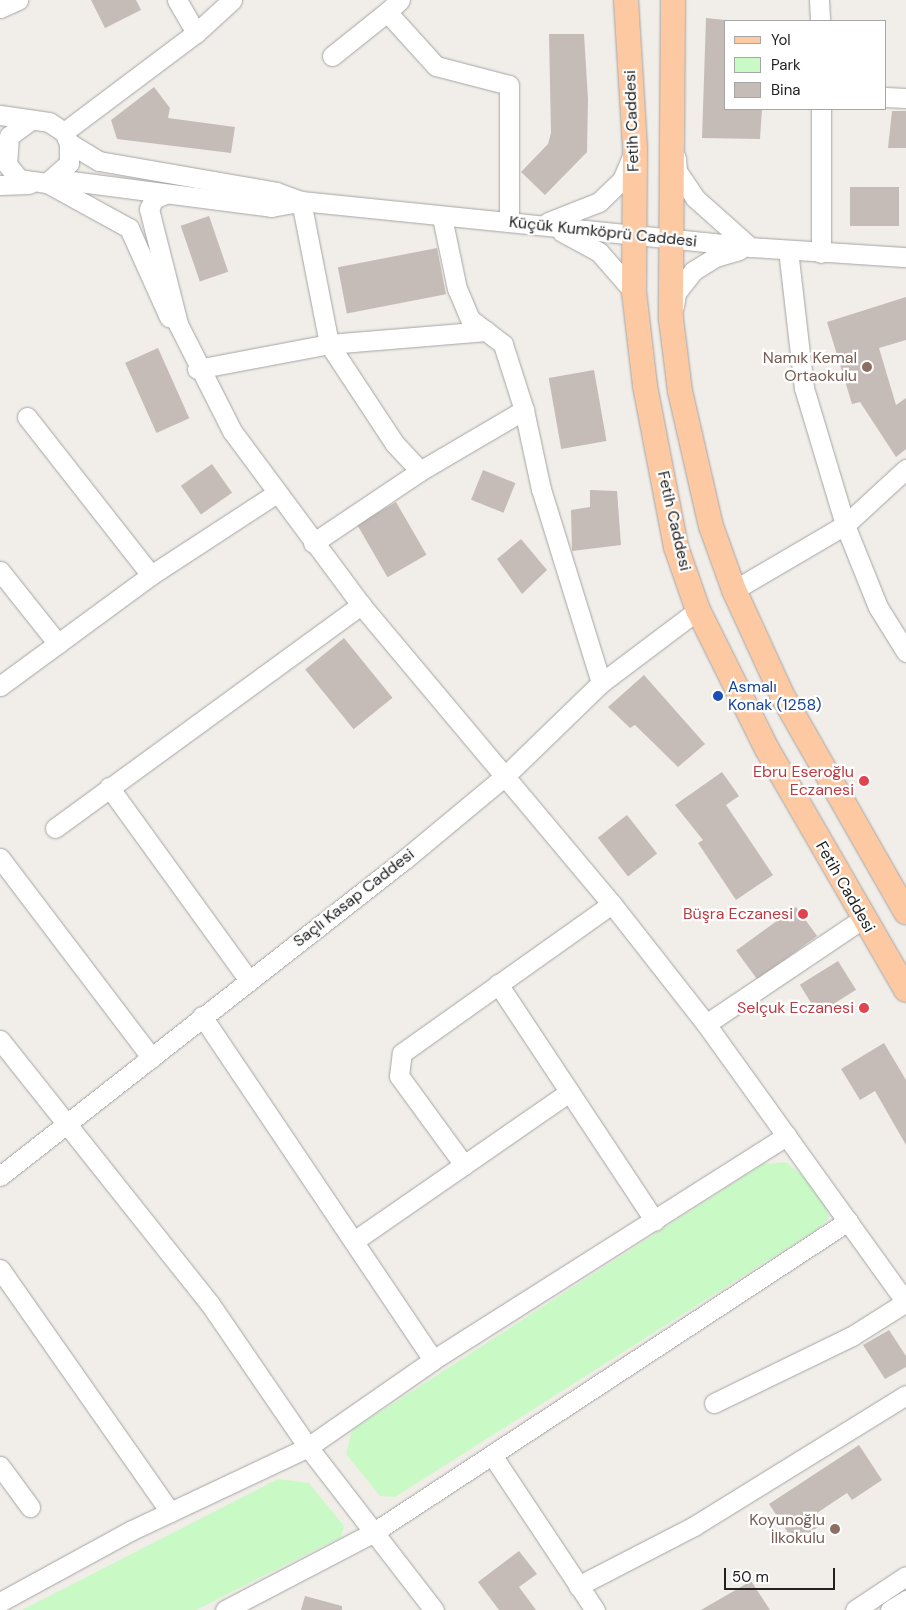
<!DOCTYPE html>
<html>
<head>
<meta charset="utf-8">
<style>
  body { margin:0 }
  #map { position:relative; width:906px; height:1610px; overflow:hidden; background:#f1ede8; font-family:"DM Sans",sans-serif }
  div>[style] { position:absolute }
  [style*='--x'] { left:calc(var(--x)*1px); top:calc(var(--y)*1px); width:calc(var(--w)*1px); rotate:calc(var(--a)*1deg) }
  .park>* { inset:0; background:#c9fac6 }
  .building>* { inset:0; background:#c6bcb7; transform-origin:0 0 }
  .roads { filter:drop-shadow(0 0 1px #a5a5a5) drop-shadow(0 0 1px #a5a5a5) }
  .minor>* { height:19px; margin:-9.5px; padding:0 9.5px; transform-origin:9.5px; border-radius:9.5px; background:#fff }
  .major>* { height:24px; margin:-12px; padding:0 12px; transform-origin:12px; border-radius:12px; background:#fcc9a2 }
  .dots>* { width:14px; height:14px; translate:-50% -50%; box-sizing:border-box; border:2px solid #fff; border-radius:50% }
  span { translate:-50% -50%; white-space:nowrap; text-align:center; line-height:1.15; -webkit-text-stroke:4.5px #fff; paint-order:stroke }
  .street-label { font-size:16px; color:#212121 }
  .education-label { font-size:16px; color:#785e54 }
  .right { translate:-100% -50%; text-align:right }
  .transit-label { font-size:16px; color:#164399 }
  .left { translate:0 -50%; text-align:left }
  .health-label { font-size:16px; color:#be3a42 }
  .legend { position:absolute; left:724px; top:20px; width:162px; height:90px; box-sizing:border-box; background:#fff; border:1px solid #a6a6a6; margin:0; padding:6px 9px; list-style:none; font-size:15px; color:#212121 }
  .legend li { display:flex; align-items:center; gap:10px; height:25px }
  .legend b { width:25px; border:1px solid #a6a6a6 }
  .scale { position:absolute; left:724px; top:1568px; width:111px; height:22px; box-sizing:border-box; border:2px solid #212121; border-top:0; padding-left:6px; font-size:15px; line-height:18px; white-space:nowrap; color:#212121; -webkit-text-stroke:4px #fff; paint-order:stroke }
</style>
</head>
<body>
<div id="map">
  <div class="park">
    <i style="clip-path:polygon(786px 1162px,810px 1182px,825px 1203px,829px 1218px,819px 1228px,395px 1497px,380px 1496px,346px 1454px,352px 1430px,763px 1164px)"></i>
    <i style="clip-path:polygon(278px 1479px,309px 1483px,344px 1526px,341px 1537px,196px 1610px,22px 1610px)"></i>
  </div>
  <div class="building">
    <i style="clip-path:polygon(91px 0,136px 0,141px 10px,105px 28px)"></i>
    <i style="clip-path:polygon(706px 18px,725px 20px,725px 109px,762px 109px,760px 139px,702px 138px)"></i>
    <i style="clip-path:polygon(549px 34px,584px 34px,588px 99px,587px 152px,545px 195px,521px 172px,548px 144px,551px 133px)"></i>
    <i style="clip-path:polygon(154px 87px,170px 108px,168px 118px,235px 127px,231px 153px,117px 139px,111px 120px)"></i>
    <i style="clip-path:polygon(892px 111px,906px 111px,906px 148px,888px 148px)"></i>
    <i style="left:850px;top:187px;width:49px;height:39px"></i>
    <i style="left:209px;top:216px;width:59px;height:30px;rotate:71deg"></i>
    <i style="left:437px;top:248px;width:47px;height:101px;rotate:79deg"></i>
    <i style="clip-path:polygon(906px 297px,906px 340px,879px 348px,896px 405px,906px 398px,906px 449px,896px 457px,860px 402px,852px 404px,827px 322px)"></i>
    <i style="left:158px;top:348px;width:77px;height:36px;rotate:66deg"></i>
    <i style="left:594px;top:370px;width:72px;height:46px;rotate:80deg"></i>
    <i style="left:212px;top:464px;width:35px;height:38px;rotate:55deg"></i>
    <i style="left:483px;top:470px;width:35px;height:32px;rotate:22deg"></i>
    <i style="clip-path:polygon(590px 490px,617px 491px,621px 545px,572px 551px,571px 510px,590px 507px)"></i>
    <i style="left:396px;top:502px;width:61px;height:45px;rotate:60deg"></i>
    <i style="clip-path:polygon(521px 539px,547px 570px,522px 594px,497px 559px)"></i>
    <i style="left:344px;top:638px;width:77px;height:50px;rotate:51deg"></i>
    <i style="clip-path:polygon(644px 675px,705px 744px,678px 767px,635px 725px,630px 728px,608px 707px)"></i>
    <i style="clip-path:polygon(722px 772px,739px 796px,726px 805px,773px 875px,736px 900px,698px 843px,703px 840px,675px 805px)"></i>
    <i style="left:627px;top:815px;width:49px;height:37px;rotate:52deg"></i>
    <i style="left:796px;top:907px;width:36px;height:74px;rotate:54deg"></i>
    <i style="left:838px;top:961px;width:34px;height:45px;rotate:58deg"></i>
    <i style="clip-path:polygon(884px 1043px,906px 1080px,906px 1145px,875px 1091px,860px 1100px,841px 1069px)"></i>
    <i style="clip-path:polygon(889px 1330px,906px 1356px,906px 1367px,885px 1379px,863px 1345px)"></i>
    <i style="clip-path:polygon(859px 1445px,882px 1480px,852px 1500px,847px 1493px,811px 1517px,818px 1527px,795px 1543px,769px 1504px)"></i>
    <i style="clip-path:polygon(519px 1551px,537px 1574px,519px 1587px,536px 1610px,499px 1610px,478px 1582px)"></i>
    <i style="clip-path:polygon(751px 1581px,770px 1610px,701px 1610px)"></i>
    <i style="clip-path:polygon(305px 1596px,342px 1606px,342px 1610px,301px 1610px)"></i>
  </div>
  <div class="roads">
    <div class="minor">
      <i style="--x:177;--y:0;--w:38;--a:60"></i>
      <i style="--x:400;--y:0;--w:18;--a:137"></i>
      <i style="--x:387;--y:12;--w:73;--a:47.8"></i>
      <i style="--x:436;--y:66;--w:75;--a:14.6"></i>
      <i style="--x:509;--y:85;--w:137;--a:90"></i>
      <i style="--x:819;--y:0;--w:21;--a:87"></i>
      <i style="--x:0;--y:8;--w:20;--a:-24"></i>
      <i style="--x:332;--y:56;--w:70;--a:-38.7"></i>
      <i style="--x:885;--y:97;--w:21;--a:3"></i>
      <i style="--x:821;--y:109;--w:144;--a:90"></i>
      <i style="--x:0;--y:115;--w:49;--a:8.1"></i>
      <i style="--x:49;--y:122;--w:18;--a:34"></i>
      <i style="--x:64;--y:132;--w:12;--a:66"></i>
      <i style="--x:69;--y:143;--w:20;--a:90"></i>
      <i style="--x:69;--y:163;--w:30;--a:138"></i>
      <i style="--x:47;--y:183;--w:28;--a:-172"></i>
      <i style="--x:19;--y:179;--w:19;--a:-129"></i>
      <i style="--x:7;--y:164;--w:28;--a:-86"></i>
      <i style="--x:9;--y:136;--w:27;--a:-36"></i>
      <i style="--x:64;--y:132;--w:165;--a:-36.9"></i>
      <i style="--x:196;--y:33;--w:49;--a:-42.5"></i>
      <i style="--x:69;--y:143;--w:35;--a:31"></i>
      <i style="--x:99;--y:161;--w:180;--a:9.9"></i>
      <i style="--x:276;--y:192;--w:27;--a:20"></i>
      <i style="--x:301;--y:201;--w:451;--a:5.8"></i>
      <i style="--x:750;--y:247;--w:156;--a:3.7"></i>
      <i style="--x:676;--y:158;--w:13;--a:86"></i>
      <i style="--x:677;--y:171;--w:32;--a:56"></i>
      <i style="--x:695;--y:198;--w:74;--a:41.7"></i>
      <i style="--x:56;--y:179;--w:217;--a:7.4"></i>
      <i style="--x:271;--y:207;--w:29;--a:-10"></i>
      <i style="--x:47;--y:183;--w:94;--a:28.8"></i>
      <i style="--x:129;--y:228;--w:98;--a:65.8"></i>
      <i style="--x:0;--y:185;--w:29;--a:-2"></i>
      <i style="--x:165;--y:194;--w:12;--a:156"></i>
      <i style="--x:154;--y:199;--w:11;--a:117"></i>
      <i style="--x:149;--y:209;--w:119;--a:75.8"></i>
      <i style="--x:178;--y:324;--w:120;--a:63.2"></i>
      <i style="--x:232;--y:431;--w:217;--a:53.4"></i>
      <i style="--x:361;--y:605;--w:390;--a:50"></i>
      <i style="--x:612;--y:904;--w:152;--a:51.9"></i>
      <i style="--x:706;--y:1024;--w:342;--a:54.3"></i>
      <i style="--x:301;--y:201;--w:146;--a:78.9"></i>
      <i style="--x:329;--y:344;--w:120;--a:56.6"></i>
      <i style="--x:395;--y:444;--w:37;--a:47"></i>
      <i style="--x:548;--y:222;--w:55;--a:-21.4"></i>
      <i style="--x:599;--y:202;--w:32;--a:-44"></i>
      <i style="--x:622;--y:180;--w:28;--a:-67"></i>
      <i style="--x:562;--y:232;--w:42;--a:28.4"></i>
      <i style="--x:599;--y:252;--w:53;--a:48.8"></i>
      <i style="--x:788;--y:250;--w:139;--a:83.4"></i>
      <i style="--x:804;--y:388;--w:143;--a:73.3"></i>
      <i style="--x:845;--y:525;--w:88;--a:68.1"></i>
      <i style="--x:878;--y:607;--w:53;--a:58.1"></i>
      <i style="--x:674;--y:306;--w:13;--a:-81"></i>
      <i style="--x:676;--y:293;--w:28;--a:-52"></i>
      <i style="--x:693;--y:271;--w:26;--a:-32"></i>
      <i style="--x:715;--y:257;--w:25;--a:-16"></i>
      <i style="--x:197;--y:369;--w:134;--a:-10.7"></i>
      <i style="--x:329;--y:344;--w:158;--a:-4.7"></i>
      <i style="--x:524;--y:410;--w:81;--a:77.9"></i>
      <i style="--x:541;--y:489;--w:203;--a:72.8"></i>
      <i style="--x:27;--y:417;--w:201;--a:51.9"></i>
      <i style="--x:313;--y:543;--w:129;--a:-33.9"></i>
      <i style="--x:420;--y:471;--w:121;--a:-30.4"></i>
      <i style="--x:524;--y:410;--w:69;--a:-107.7"></i>
      <i style="--x:503;--y:344;--w:41;--a:-142.9"></i>
      <i style="--x:470;--y:319;--w:33;--a:-113"></i>
      <i style="--x:457;--y:289;--w:74;--a:-101.8"></i>
      <i style="--x:0;--y:571;--w:93;--a:51.5"></i>
      <i style="--x:734;--y:590;--w:129;--a:-30.4"></i>
      <i style="--x:845;--y:525;--w:83;--a:-42.6"></i>
      <i style="--x:0;--y:686;--w:187;--a:-36.3"></i>
      <i style="--x:151;--y:575;--w:150;--a:-33.1"></i>
      <i style="--x:109;--y:787;--w:237;--a:54.1"></i>
      <i style="--x:55;--y:828;--w:379;--a:-36.1"></i>
      <i style="--x:0;--y:858;--w:251;--a:52.8"></i>
      <i style="--x:498;--y:984;--w:284;--a:56.5"></i>
      <i style="--x:202;--y:1016;--w:414;--a:56.1"></i>
      <i style="--x:706;--y:1024;--w:188;--a:-33.9"></i>
      <i style="--x:0;--y:1040;--w:337;--a:51.5"></i>
      <i style="--x:210;--y:1304;--w:173;--a:55.6"></i>
      <i style="--x:308;--y:1447;--w:206;--a:52.3"></i>
      <i style="--x:464;--y:1165;--w:110;--a:-126.1"></i>
      <i style="--x:399;--y:1076;--w:23;--a:-83"></i>
      <i style="--x:402;--y:1053;--w:257;--a:-35.4"></i>
      <i style="--x:0;--y:1176;--w:514;--a:-38.05"></i>
      <i style="--x:405;--y:859;--w:130;--a:-39.7"></i>
      <i style="--x:505;--y:776;--w:134;--a:-44.1"></i>
      <i style="--x:601;--y:683;--w:121;--a:-37"></i>
      <i style="--x:354;--y:1241;--w:262;--a:-34.7"></i>
      <i style="--x:0;--y:1269;--w:297;--a:55"></i>
      <i style="--x:714;--y:1403;--w:153;--a:-25.9"></i>
      <i style="--x:852;--y:1336;--w:64;--a:-32.2"></i>
      <i style="--x:492;--y:1455;--w:186;--a:56.4"></i>
      <i style="--x:0;--y:1466;--w:51;--a:53.8"></i>
      <i style="--x:578;--y:1586;--w:131;--a:-27.3"></i>
      <i style="--x:694;--y:1526;--w:249;--a:-31.7"></i>
      <i style="--x:0;--y:1602;--w:150;--a:-28.6"></i>
      <i style="--x:132;--y:1530;--w:195;--a:-25.2"></i>
      <i style="--x:308;--y:1447;--w:152;--a:-34.8"></i>
      <i style="--x:433;--y:1360;--w:419;--a:-32.4"></i>
      <i style="--x:225;--y:1610;--w:168;--a:-27.6"></i>
      <i style="--x:374;--y:1532;--w:567;--a:-33.27"></i>
      <i style="--x:855;--y:1610;--w:61;--a:-33.7"></i>
      <i style="--x:890;--y:1610;--w:19;--a:-32"></i>
    </div>
    <div class="major">
      <i style="--x:626;--y:0;--w:149;--a:86.5"></i>
      <i style="--x:635;--y:149;--w:143;--a:90.4"></i>
      <i style="--x:634;--y:292;--w:95;--a:83.3"></i>
      <i style="--x:645;--y:386;--w:164;--a:79.1"></i>
      <i style="--x:676;--y:547;--w:67;--a:70.8"></i>
      <i style="--x:698;--y:610;--w:155;--a:63.6"></i>
      <i style="--x:767;--y:749;--w:278;--a:60"></i>
      <i style="--x:673;--y:0;--w:319;--a:90.4"></i>
      <i style="--x:671;--y:319;--w:73;--a:82.9"></i>
      <i style="--x:680;--y:391;--w:139;--a:77.1"></i>
      <i style="--x:711;--y:526;--w:68;--a:70.2"></i>
      <i style="--x:734;--y:590;--w:115;--a:65.4"></i>
      <i style="--x:782;--y:695;--w:250;--a:60.3"></i>
    </div>
  </div>
  <div class="dots">
    <i style="left:867px;top:367px;background:#8d6e63"></i>
    <i style="left:718px;top:696px;background:#1a4fb4"></i>
    <i style="left:864px;top:781px;background:#e0444e"></i>
    <i style="left:803px;top:914px;background:#e0444e"></i>
    <i style="left:864px;top:1008px;background:#e0444e"></i>
    <i style="left:835px;top:1529px;background:#8d6e63"></i>
  </div>
  <div class="street-label">
    <span style="left:632px;top:121px;rotate:-92deg">Fetih Caddesi</span>
    <span style="left:603px;top:232px;rotate:6deg">Küçük Kumköprü Caddesi</span>
    <span style="left:674px;top:521px;rotate:77deg">Fetih Caddesi</span>
    <span style="left:845px;top:887px;rotate:60deg">Fetih Caddesi</span>
    <span style="left:354px;top:898px;rotate:-38deg">Saçlı Kasap Caddesi</span>
  </div>
  <div class="education-label">
    <span class="right" style="left:857px;top:367px">Namık Kemal<br>Ortaokulu</span>
    <span class="right" style="left:825px;top:1529px">Koyunoğlu<br>İlkokulu</span>
  </div>
  <div class="transit-label">
    <span class="left" style="left:728px;top:696px">Asmalı<br>Konak (1258)</span>
  </div>
  <div class="health-label">
    <span class="right" style="left:854px;top:781px">Ebru Eseroğlu<br>Eczanesi</span>
    <span class="right" style="left:793px;top:914px">Büşra Eczanesi</span>
    <span class="right" style="left:854px;top:1008px">Selçuk Eczanesi</span>
  </div>
  <ul class="legend">
  <li><b style="height:6px;background:#fcc9a2"></b>Yol</li>
  <li><b style="height:14px;background:#c9fac6"></b>Park</li>
  <li><b style="height:14px;background:#c6bcb7"></b>Bina</li>
  </ul>
  <div class="scale">50 m</div>
</div>
</body>
</html>
